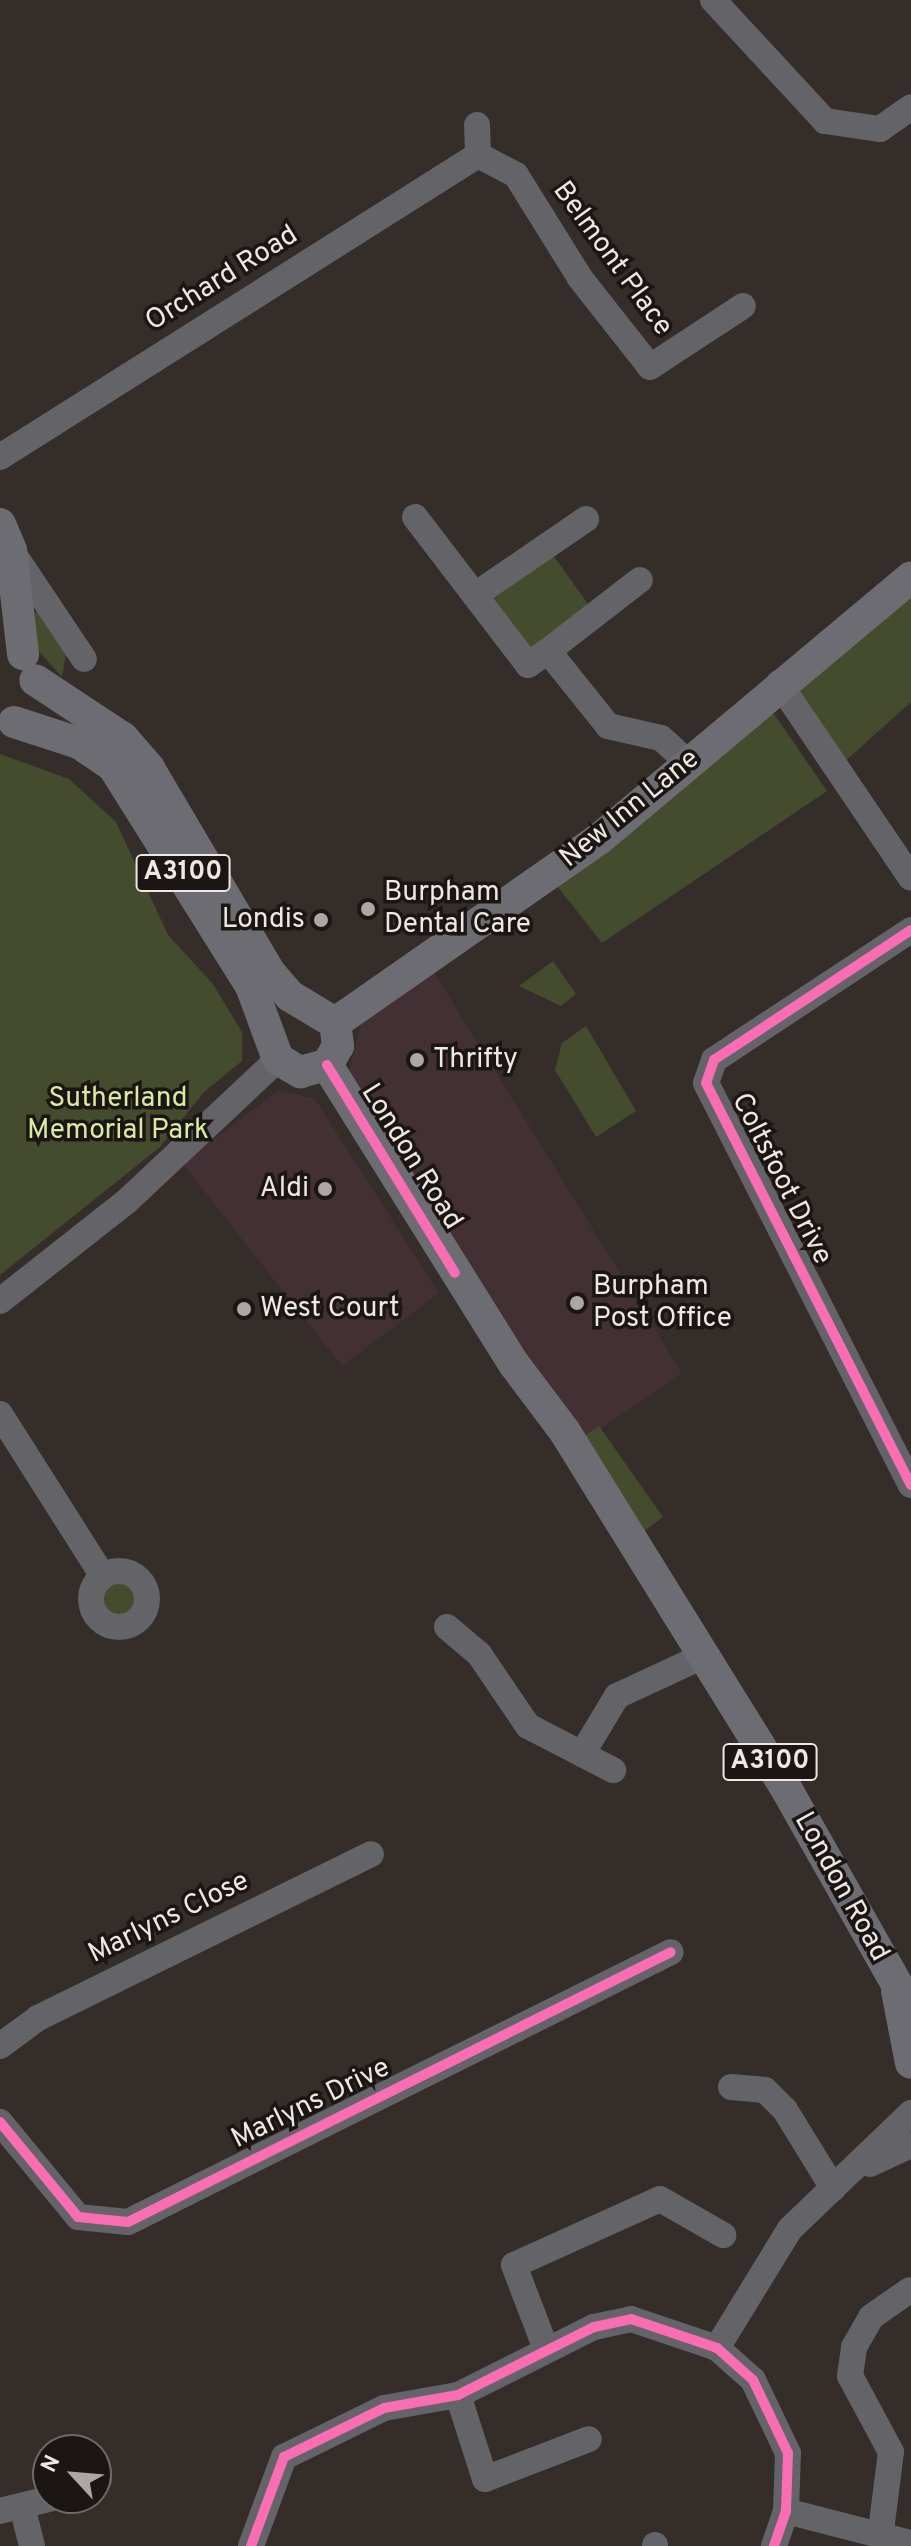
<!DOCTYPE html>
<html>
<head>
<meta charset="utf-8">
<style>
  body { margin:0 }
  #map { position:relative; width:911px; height:2546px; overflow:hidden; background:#342d2a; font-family:Overpass,sans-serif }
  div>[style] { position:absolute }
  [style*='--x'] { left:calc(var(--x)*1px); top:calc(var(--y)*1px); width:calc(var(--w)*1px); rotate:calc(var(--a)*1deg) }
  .commercial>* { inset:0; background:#423034 }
  .green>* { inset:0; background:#454b2d }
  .round { border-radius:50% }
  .minor>* { height:26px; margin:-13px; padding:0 13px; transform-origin:13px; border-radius:13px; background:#636368 }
  .minor>.ring { margin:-13px; padding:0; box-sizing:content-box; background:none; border:26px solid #636368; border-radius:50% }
  .major>* { height:32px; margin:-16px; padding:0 16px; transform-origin:16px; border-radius:16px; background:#6d6c72 }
  .cycleway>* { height:10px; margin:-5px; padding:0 5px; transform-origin:5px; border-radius:5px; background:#f96db3 }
  .dots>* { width:22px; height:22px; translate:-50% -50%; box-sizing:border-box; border:4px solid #1b1613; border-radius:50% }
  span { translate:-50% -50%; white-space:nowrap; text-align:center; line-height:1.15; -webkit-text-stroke:7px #1b1613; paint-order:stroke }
  .shield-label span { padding:2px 6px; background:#1b1613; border:2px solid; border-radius:6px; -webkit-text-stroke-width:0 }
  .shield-label { font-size:26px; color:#eee7e4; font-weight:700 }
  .street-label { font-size:28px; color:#eee7e4 }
  .poi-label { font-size:28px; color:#eee7e4 }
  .left { translate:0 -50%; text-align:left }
  .right { translate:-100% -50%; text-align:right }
  .park-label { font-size:28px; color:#d9eba3 }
  .north { position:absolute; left:32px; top:2434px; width:80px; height:80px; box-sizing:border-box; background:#1b1613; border:2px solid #6f6a67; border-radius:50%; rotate:296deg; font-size:22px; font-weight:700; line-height:32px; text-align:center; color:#eee7e4 }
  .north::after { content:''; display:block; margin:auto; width:28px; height:36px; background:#ada6a3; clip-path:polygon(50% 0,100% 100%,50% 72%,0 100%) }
</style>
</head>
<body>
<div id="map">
  <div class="commercial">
    <i style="clip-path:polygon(434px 972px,682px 1373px,582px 1442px,349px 1070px,361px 1024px)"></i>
    <i style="clip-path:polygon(279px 1090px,315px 1099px,439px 1293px,342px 1366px,182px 1163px)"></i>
  </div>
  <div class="green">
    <i style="clip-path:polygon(553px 555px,591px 608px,528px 650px,495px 610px,494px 596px)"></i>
    <i style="clip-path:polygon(911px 587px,911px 702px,842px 764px,792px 695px)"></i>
    <i style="clip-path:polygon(47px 608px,69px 639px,62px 677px,35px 647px,27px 615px)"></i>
    <i style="clip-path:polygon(770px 708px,827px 791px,602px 943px,554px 882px)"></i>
    <i style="clip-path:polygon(0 754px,69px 779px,116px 822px,168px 935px,213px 984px,242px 1032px,242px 1061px,204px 1092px,160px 1147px,0 1275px)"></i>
    <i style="clip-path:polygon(553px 961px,576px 994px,561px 1006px,519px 986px)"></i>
    <i style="clip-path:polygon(586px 1026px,636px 1111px,596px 1137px,555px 1070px,562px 1043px)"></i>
    <i style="clip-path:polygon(599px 1426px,663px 1517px,643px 1532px,584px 1436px)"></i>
    <i class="round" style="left:100px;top:1579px;width:40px;height:40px"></i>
  </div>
  <div class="minor">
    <i style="--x:713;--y:0;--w:165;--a:47.2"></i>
    <i style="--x:825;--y:121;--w:56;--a:8.3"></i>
    <i style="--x:880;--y:129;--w:38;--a:-35"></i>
    <i style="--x:477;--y:125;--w:30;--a:88"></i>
    <i style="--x:478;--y:155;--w:43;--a:27.8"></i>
    <i style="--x:516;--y:175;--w:121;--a:58.1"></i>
    <i style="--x:580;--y:278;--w:113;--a:51.8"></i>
    <i style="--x:650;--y:367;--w:111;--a:-33.3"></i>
    <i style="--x:0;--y:457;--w:565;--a:-32.28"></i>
    <i style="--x:415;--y:517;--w:186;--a:52.6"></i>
    <i style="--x:528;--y:665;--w:24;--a:-35"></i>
    <i style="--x:548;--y:651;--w:96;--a:51.3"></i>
    <i style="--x:608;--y:726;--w:54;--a:12.8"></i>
    <i style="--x:661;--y:738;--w:39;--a:42"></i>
    <i style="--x:11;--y:550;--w:131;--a:56.2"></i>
    <i style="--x:478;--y:593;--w:131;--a:-34.4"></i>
    <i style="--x:548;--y:651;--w:116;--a:-37.7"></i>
    <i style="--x:779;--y:683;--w:235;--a:55.9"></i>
    <i style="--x:911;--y:930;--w:236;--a:146.6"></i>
    <i style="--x:714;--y:1060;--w:24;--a:109"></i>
    <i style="--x:706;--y:1083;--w:451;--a:63"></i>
    <i style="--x:0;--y:1301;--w:162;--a:-38.2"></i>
    <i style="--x:127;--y:1201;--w:207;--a:-43.2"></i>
    <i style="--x:0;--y:1414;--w:192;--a:57.6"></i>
    <i class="ring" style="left:91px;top:1571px;width:30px;height:30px"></i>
    <i style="--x:447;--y:1627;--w:42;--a:40.2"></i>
    <i style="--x:479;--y:1654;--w:87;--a:55.8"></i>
    <i style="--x:528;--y:1726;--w:96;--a:27.4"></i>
    <i style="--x:582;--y:1754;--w:68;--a:-58.9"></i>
    <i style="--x:617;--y:1696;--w:95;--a:-24.9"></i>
    <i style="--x:0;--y:2046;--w:47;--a:-36.4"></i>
    <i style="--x:38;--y:2018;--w:371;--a:-26.2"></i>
    <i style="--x:731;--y:2087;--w:34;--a:5"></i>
    <i style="--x:765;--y:2090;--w:28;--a:45"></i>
    <i style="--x:785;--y:2110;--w:92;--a:58.4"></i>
    <i style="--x:0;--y:2122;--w:123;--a:50.6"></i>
    <i style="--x:78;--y:2217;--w:50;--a:5.7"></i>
    <i style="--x:128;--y:2222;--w:606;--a:-26.44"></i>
    <i style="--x:870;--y:2164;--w:45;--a:-24.9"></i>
    <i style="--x:717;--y:2348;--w:140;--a:-58.5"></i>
    <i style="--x:790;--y:2229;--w:168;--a:-43.8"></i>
    <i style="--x:546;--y:2349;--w:90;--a:-110.9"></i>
    <i style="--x:514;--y:2265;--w:160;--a:-24.3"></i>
    <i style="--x:660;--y:2199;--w:73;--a:29.7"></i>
    <i style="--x:458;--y:2395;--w:88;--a:72.2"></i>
    <i style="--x:485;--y:2479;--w:111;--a:-21"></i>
    <i style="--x:96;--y:2481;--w:3;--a:-18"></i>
    <i style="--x:23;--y:2510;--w:37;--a:76"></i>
    <i style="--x:0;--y:2511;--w:55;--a:-13.8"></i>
    <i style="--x:786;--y:2511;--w:129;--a:14.4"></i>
    <i style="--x:881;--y:2530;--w:79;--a:-82.7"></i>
    <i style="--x:891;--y:2452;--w:86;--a:-118.3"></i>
    <i style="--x:850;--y:2376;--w:29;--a:-82"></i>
    <i style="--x:854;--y:2347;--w:34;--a:-60"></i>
    <i style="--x:871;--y:2317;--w:47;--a:-34.7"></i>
    <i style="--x:655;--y:2545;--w:1;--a:90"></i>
    <i style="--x:251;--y:2546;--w:95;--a:-69.7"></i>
    <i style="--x:284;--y:2457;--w:111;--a:-26.1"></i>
    <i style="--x:384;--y:2408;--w:75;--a:-10"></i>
    <i style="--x:458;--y:2395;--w:152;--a:-26.6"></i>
    <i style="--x:594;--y:2327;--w:38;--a:-12"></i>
    <i style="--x:631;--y:2319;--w:91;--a:18.6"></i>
    <i style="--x:717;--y:2348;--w:48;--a:41.6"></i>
    <i style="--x:753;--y:2380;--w:81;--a:64.4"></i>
    <i style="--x:788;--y:2453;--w:58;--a:92"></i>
    <i style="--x:786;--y:2511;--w:37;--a:109"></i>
  </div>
  <div class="major">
    <i style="--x:0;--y:524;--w:28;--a:67"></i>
    <i style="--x:11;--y:550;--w:105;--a:83.4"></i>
    <i style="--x:14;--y:722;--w:68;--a:17.9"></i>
    <i style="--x:79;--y:743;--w:41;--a:34.1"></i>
    <i style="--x:113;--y:766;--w:260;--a:57.9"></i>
    <i style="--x:251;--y:986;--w:78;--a:69.7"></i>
    <i style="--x:278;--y:1059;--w:26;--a:31"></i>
    <i style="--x:300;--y:1072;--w:28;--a:-15"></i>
    <i style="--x:327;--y:1065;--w:22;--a:-60"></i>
    <i style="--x:338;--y:1046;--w:23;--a:-97"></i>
    <i style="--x:335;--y:1023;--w:52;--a:-149"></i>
    <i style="--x:290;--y:996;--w:30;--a:-131"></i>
    <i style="--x:270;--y:973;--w:238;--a:-120.6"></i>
    <i style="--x:149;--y:768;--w:40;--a:-131"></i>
    <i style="--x:123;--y:738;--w:105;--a:-146.6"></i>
    <i style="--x:335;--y:1023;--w:322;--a:-34.9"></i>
    <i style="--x:599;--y:839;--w:407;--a:-40"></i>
    <i style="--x:327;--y:1065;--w:353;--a:58"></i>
    <i style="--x:514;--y:1364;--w:85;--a:53.1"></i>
    <i style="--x:565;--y:1432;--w:421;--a:58.2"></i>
    <i style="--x:787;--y:1790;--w:252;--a:60.5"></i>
    <i style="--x:897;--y:1991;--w:73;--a:79"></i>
  </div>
  <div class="cycleway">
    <i style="--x:911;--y:930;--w:236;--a:146.6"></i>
    <i style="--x:714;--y:1060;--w:24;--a:109"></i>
    <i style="--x:706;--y:1083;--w:451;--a:63"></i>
    <i style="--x:327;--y:1065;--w:244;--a:58.4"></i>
    <i style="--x:0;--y:2122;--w:123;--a:50.6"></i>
    <i style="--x:78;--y:2217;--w:50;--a:5.7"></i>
    <i style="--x:128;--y:2222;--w:606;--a:-26.44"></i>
    <i style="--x:251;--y:2546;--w:95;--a:-69.7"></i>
    <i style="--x:284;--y:2457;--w:111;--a:-26.1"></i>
    <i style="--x:384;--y:2408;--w:75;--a:-10"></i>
    <i style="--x:458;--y:2395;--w:152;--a:-26.6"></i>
    <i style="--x:594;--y:2327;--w:38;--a:-12"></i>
    <i style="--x:631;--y:2319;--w:91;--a:18.6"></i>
    <i style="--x:717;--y:2348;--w:48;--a:41.6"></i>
    <i style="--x:753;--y:2380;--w:81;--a:64.4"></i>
    <i style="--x:788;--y:2453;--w:58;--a:92"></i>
    <i style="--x:786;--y:2511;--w:37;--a:109"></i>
  </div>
  <div class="dots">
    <i style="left:368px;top:909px;background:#ada6a3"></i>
    <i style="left:321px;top:920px;background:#ada6a3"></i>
    <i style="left:417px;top:1060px;background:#ada6a3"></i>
    <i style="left:325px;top:1189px;background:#ada6a3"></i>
    <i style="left:577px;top:1303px;background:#ada6a3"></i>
    <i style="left:244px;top:1309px;background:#ada6a3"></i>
  </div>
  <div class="shield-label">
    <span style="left:183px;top:873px">A3100</span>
    <span style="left:770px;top:1762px">A3100</span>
  </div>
  <div class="street-label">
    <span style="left:612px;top:259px;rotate:54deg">Belmont Place</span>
    <span style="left:222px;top:279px;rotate:-32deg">Orchard Road</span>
    <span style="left:630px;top:809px;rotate:-39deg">New Inn Lane</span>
    <span style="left:411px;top:1157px;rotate:58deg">London Road</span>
    <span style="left:781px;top:1179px;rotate:63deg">Coltsfoot Drive</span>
    <span style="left:841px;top:1887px;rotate:61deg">London Road</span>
    <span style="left:169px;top:1918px;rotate:-26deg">Marlyns Close</span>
    <span style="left:311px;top:2104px;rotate:-26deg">Marlyns Drive</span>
  </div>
  <div class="poi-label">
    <span class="left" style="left:384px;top:909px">Burpham<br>Dental Care</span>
    <span class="right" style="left:305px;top:920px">Londis</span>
    <span class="left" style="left:433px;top:1060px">Thrifty</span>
    <span class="right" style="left:309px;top:1189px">Aldi</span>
    <span class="left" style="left:593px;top:1303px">Burpham<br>Post Office</span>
    <span class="left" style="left:260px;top:1309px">West Court</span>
  </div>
  <div class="park-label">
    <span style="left:118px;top:1115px">Sutherland<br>Memorial Park</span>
  </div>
  <div class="north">N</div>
</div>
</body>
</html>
